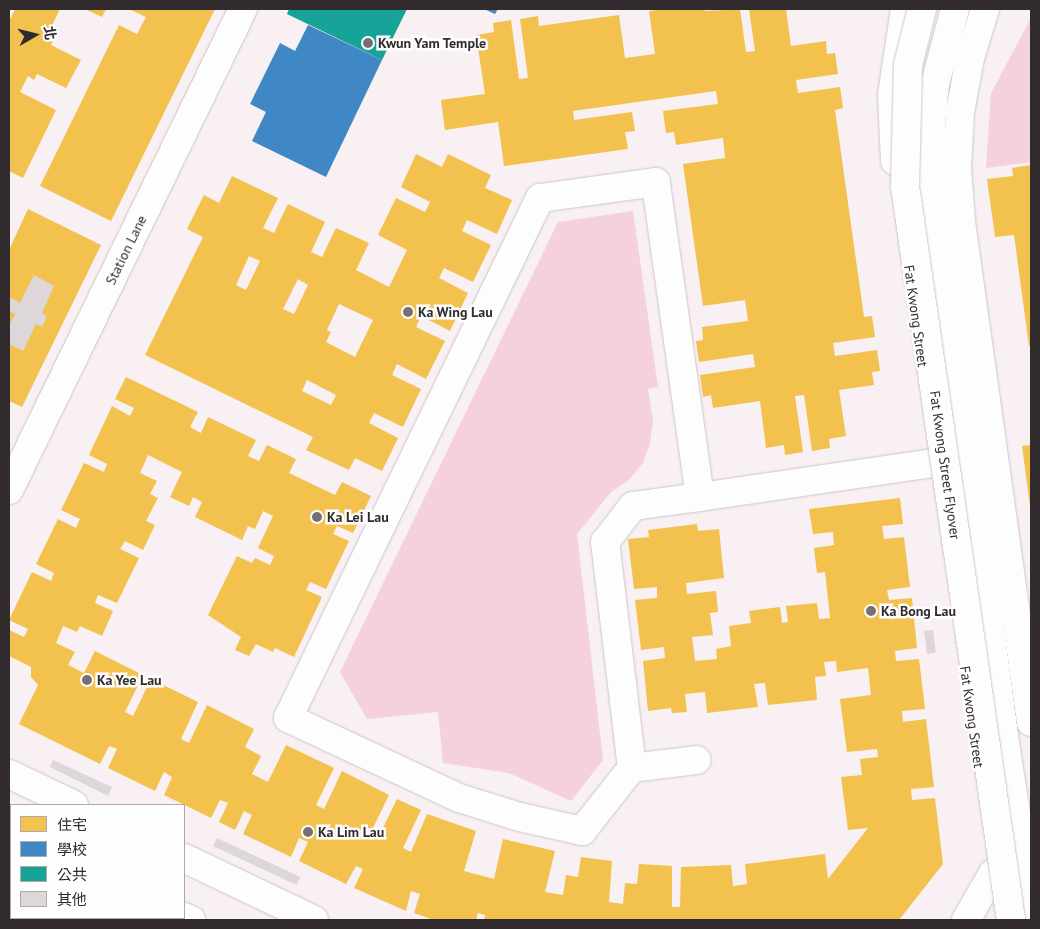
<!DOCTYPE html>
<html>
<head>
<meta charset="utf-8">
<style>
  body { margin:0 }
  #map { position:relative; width:1040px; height:929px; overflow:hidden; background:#f8f0f2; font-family:"PT Sans","Noto Sans TC",sans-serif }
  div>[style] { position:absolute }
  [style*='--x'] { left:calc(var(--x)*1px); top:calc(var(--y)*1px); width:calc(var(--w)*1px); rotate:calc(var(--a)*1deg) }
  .green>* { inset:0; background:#f5d0de }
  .homes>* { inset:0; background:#f2c14e }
  .schools>* { inset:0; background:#3f88c5 }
  .public>* { inset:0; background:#17a398 }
  .building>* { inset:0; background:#ded7d9; transform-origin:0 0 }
  .roads { filter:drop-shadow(0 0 1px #cdc6c8) drop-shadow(0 0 1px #cdc6c8) }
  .pedestrian>* { height:28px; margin:-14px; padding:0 14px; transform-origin:14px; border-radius:14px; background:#fefdfd }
  .minor>* { height:28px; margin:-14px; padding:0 14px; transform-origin:14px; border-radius:14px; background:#fefdfd }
  .tertiary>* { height:28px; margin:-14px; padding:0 14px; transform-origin:14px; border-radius:14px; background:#fefdfd }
  .secondary>* { height:28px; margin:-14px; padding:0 14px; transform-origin:14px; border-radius:14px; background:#fefdfd }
  .bridges { filter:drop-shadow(0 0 1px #cdc6c8) drop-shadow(0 0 1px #cdc6c8) }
  .secondary-bridge>* { height:28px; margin:-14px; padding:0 14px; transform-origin:14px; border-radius:14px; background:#fefdfd }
  .dots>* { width:14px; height:14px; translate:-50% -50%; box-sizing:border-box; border:2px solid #fefefe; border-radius:50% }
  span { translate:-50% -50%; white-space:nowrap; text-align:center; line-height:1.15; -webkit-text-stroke:5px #fefefe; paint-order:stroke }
  .poi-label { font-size:14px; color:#312b2d; font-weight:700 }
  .left { translate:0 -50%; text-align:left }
  .street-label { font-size:14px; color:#312b2d }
  .frame { position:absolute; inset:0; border:10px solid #312b2d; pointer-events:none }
  .legend { position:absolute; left:10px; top:804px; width:175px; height:115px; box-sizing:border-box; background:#fefefe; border:1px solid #acaaaa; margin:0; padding:6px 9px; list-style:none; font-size:15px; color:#312b2d }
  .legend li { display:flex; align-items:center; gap:10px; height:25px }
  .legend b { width:25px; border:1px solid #acaaaa }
  .north { position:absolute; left:10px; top:10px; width:50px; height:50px; -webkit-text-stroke:4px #fefefe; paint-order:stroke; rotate:82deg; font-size:14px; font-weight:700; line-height:20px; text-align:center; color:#312b2d }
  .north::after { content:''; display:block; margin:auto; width:18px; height:22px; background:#312b2d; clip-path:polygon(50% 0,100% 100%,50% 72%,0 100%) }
</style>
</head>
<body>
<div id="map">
  <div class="green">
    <i style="clip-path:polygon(1031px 18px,1031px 162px,986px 168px,991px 93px)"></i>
    <i style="clip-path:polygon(633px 211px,658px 387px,648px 389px,653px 421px,650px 443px,643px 463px,629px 480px,611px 492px,577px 534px,603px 760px,571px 801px,509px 773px,443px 763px,438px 712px,367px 719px,340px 672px,558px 222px)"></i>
  </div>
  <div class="homes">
    <i style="clip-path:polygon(15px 9px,60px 9px,47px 36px,53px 40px,51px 45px,81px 60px,66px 88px,37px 74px,34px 80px,28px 76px,20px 92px,56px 110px,23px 178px,9px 171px,9px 22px)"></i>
    <i style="clip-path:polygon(85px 9px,106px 9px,102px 17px)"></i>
    <i style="clip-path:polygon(129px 9px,215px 9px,111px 221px,40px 186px,119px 25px,137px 34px,146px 17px)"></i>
    <i style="clip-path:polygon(663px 9px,704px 9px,705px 11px,740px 9px,746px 52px,755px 51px,749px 9px,786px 9px,791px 46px,826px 41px,827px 54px,835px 53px,838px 74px,796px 80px,798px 93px,840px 87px,843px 108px,835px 110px,864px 317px,872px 316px,875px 337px,833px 343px,835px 356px,877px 350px,880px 371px,872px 372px,874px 385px,839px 390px,846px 436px,829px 439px,830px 448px,812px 451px,804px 395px,795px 396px,803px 452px,785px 455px,784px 445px,766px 448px,760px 401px,713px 408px,711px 395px,703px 397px,700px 375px,755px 367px,753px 354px,699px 362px,696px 341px,703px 340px,702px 327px,748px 321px,745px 300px,703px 306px,683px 164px,725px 158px,723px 138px,676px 145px,674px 132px,666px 133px,663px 111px,718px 104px,716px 91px,573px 111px,574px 120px,632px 112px,635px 131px,625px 132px,628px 149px,504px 166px,498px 122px,445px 130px,441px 100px,485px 94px,476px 35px,494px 32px,493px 23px,511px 20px,519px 79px,528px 78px,520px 19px,538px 16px,539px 26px,619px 15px,625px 58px,655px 54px,649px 11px)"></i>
    <i style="clip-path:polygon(evenodd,416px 154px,442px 167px,448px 154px,491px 175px,485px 188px,512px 200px,497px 234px,467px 220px,462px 231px,491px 245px,473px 282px,444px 268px,439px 278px,468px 293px,450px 331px,421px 316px,416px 327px,445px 341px,426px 379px,397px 364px,392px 375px,421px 389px,403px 427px,374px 413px,369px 423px,398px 438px,382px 471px,355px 458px,349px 470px,306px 450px,313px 437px,145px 355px,203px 237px,187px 229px,204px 195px,219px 203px,232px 176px,278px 198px,263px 228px,274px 233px,288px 204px,325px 222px,311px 252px,322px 257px,336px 228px,369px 243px,356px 270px,389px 287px,407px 250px,378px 235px,396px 198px,425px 212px,430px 202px,401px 187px,416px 154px,249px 256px,260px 261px,246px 290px,236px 285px,249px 256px,416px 154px,298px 279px,308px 285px,294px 314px,283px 309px,298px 279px,416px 154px,339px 304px,373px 320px,355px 357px,326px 342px,331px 332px,327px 330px,339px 304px,416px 154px,307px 380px,336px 395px,331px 405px,302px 391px,307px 380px)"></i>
    <i style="clip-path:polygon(1031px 165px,1031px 346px,1029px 346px,1014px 235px,995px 237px,987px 179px,1013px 176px,1012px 168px)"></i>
    <i style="clip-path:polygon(28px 209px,101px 245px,22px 407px,9px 401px,9px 250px)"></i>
    <i style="clip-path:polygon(126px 377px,198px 412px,190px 427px,201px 433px,208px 417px,256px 440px,248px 456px,259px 461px,267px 445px,296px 459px,289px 473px,335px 495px,342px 482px,371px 496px,353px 533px,337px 526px,333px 534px,349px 541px,326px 589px,310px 582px,306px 590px,322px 597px,294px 657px,275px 648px,273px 652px,256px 644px,249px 656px,235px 650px,241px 637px,208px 615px,237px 556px,252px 563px,255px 558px,270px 565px,274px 556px,258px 548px,273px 516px,263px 511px,255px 529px,248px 526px,242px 540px,195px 517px,202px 502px,193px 497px,189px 506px,170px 497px,182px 472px,148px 455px,140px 473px,157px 481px,150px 494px,158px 498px,146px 521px,155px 525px,143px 550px,125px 541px,120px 549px,139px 558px,117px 603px,98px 595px,95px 603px,113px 611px,102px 636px,80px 626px,77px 632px,63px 626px,56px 643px,75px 652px,68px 665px,84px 673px,95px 651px,143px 675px,125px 712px,133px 716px,151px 679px,198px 702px,181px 739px,189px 743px,207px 705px,254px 729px,245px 747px,261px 756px,252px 774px,268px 782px,286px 745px,334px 768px,316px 805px,324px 809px,342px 771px,389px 795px,371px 832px,379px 836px,397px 799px,421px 810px,403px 848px,411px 852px,427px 814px,476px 831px,464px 871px,494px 879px,503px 839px,555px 851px,545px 892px,563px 895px,566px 875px,578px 877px,581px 857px,612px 861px,609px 902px,623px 904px,625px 883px,637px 884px,639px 864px,672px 866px,672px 907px,680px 907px,681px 867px,731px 865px,733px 886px,747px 884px,745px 864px,825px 854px,828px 879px,868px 828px,848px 830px,841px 777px,862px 775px,860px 759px,878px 757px,877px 749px,847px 752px,840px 699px,871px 695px,868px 668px,837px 672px,836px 661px,824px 662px,826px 676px,815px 677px,817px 700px,768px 705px,765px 683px,754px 684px,758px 707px,707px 713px,705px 692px,685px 694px,687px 712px,672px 713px,671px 708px,648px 711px,643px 661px,665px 658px,664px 647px,641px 650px,635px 600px,657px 598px,657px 587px,634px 589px,628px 539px,649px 537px,648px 530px,697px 524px,698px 531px,719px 529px,724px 578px,686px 583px,687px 594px,716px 591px,718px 612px,710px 613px,713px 635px,692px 637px,695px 661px,717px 659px,716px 649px,731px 646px,729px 626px,751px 623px,749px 611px,780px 607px,782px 623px,788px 622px,786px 606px,817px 603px,819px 619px,830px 618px,825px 572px,817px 573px,814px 548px,834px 545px,833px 532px,813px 534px,809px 509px,900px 498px,903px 524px,882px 526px,884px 539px,904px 537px,910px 587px,887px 590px,889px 600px,912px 598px,917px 648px,895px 651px,896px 661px,919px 659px,925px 709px,902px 711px,903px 722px,926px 719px,934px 787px,911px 789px,912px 800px,935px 798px,943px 864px,899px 920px,484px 920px,485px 915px,478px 913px,476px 920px,434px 920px,414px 913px,420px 894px,411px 891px,406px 911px,354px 888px,363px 869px,356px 866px,346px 884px,299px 861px,308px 842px,299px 838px,291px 857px,243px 834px,252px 815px,244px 811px,235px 830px,219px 822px,228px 803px,220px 800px,211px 818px,164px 795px,172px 777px,164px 772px,155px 791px,108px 768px,117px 749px,109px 746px,100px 764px,19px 724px,38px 685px,31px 677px,31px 667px,9px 656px,9px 630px,24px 637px,28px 629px,9px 620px,32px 572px,51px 581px,54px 573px,36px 564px,58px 519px,76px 528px,80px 519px,61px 510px,84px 463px,104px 472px,107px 464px,89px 455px,112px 406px,130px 416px,134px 408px,115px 399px)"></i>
    <i style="clip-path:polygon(1031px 445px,1031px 506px,1030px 506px,1022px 446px)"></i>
  </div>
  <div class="schools">
    <i style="clip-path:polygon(484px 9px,498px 9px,495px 14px)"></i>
    <i style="clip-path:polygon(308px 25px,382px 60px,326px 177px,252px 141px,266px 112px,250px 104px,280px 43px,295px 51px)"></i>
  </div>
  <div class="public">
    <i style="clip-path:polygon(289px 9px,407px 9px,382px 60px,287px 14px)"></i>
    <i style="clip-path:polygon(9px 874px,11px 918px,105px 920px,9px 920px)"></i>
  </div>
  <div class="building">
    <i style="clip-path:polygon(34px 275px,54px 286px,42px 313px,47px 316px,42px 327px,36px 324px,23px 351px,9px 344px,9px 326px,15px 314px,9px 311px,9px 297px,20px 303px)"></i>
    <i style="left:933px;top:630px;width:23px;height:9px;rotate:83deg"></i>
    <i style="clip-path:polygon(53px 760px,112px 787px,108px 796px,50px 767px)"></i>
    <i style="left:217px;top:838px;width:92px;height:9px;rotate:25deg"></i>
  </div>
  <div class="roads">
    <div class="pedestrian">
      <i style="--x:700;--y:497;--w:318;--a:-98"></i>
      <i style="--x:656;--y:182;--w:117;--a:172.1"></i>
      <i style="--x:540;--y:198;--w:578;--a:115.86"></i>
      <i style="--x:288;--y:718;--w:189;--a:25.1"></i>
      <i style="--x:459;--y:798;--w:64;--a:17.3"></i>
      <i style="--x:520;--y:817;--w:64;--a:12.7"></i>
      <i style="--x:582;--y:831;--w:80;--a:-51.6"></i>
      <i style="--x:632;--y:768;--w:228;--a:-96.8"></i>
      <i style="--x:605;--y:542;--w:46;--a:-52.1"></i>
      <i style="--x:633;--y:506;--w:68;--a:-7.7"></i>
      <i style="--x:700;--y:497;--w:258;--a:-8.3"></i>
      <i style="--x:632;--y:768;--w:65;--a:-7"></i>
    </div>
    <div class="minor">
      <i style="--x:9;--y:490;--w:535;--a:-64.06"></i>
    </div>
    <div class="tertiary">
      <i style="--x:985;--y:9;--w:51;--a:107"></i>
      <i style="--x:970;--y:58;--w:55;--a:100.5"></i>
      <i style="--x:960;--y:112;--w:56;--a:93.1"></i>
      <i style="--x:957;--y:168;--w:54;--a:85.8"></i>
      <i style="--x:961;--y:222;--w:505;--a:82.03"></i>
      <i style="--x:895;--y:161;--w:66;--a:-92.6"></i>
      <i style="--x:892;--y:95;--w:87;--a:-81.4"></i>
    </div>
    <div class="secondary">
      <i style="--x:955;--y:9;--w:78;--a:104.9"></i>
      <i style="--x:935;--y:84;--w:39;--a:96"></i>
      <i style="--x:931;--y:123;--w:71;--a:89.2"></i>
      <i style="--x:932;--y:194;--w:554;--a:82.43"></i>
      <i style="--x:1005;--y:743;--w:168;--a:81.1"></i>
      <i style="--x:9;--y:774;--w:72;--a:25.5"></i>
      <i style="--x:9;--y:833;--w:2;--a:27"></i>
      <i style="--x:184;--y:858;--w:144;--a:25.5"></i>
      <i style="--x:184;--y:917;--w:8;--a:23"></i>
      <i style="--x:966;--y:920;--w:54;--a:-60.1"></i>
    </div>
  </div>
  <div class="bridges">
    <div class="secondary-bridge">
      <i style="--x:922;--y:9;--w:58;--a:104"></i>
      <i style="--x:908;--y:65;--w:121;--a:91.4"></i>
      <i style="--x:905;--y:186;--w:742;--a:81.78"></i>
    </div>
  </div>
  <div class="dots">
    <i style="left:368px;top:43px;background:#777072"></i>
    <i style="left:408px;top:312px;background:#777072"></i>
    <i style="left:317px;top:517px;background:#777072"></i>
    <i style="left:871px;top:611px;background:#777072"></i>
    <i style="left:87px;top:680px;background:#777072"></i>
    <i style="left:308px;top:832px;background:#777072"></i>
  </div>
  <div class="poi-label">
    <span class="left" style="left:378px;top:43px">Kwun Yam Temple</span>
    <span class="left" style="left:418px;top:312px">Ka Wing Lau</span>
    <span class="left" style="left:327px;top:517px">Ka Lei Lau</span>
    <span class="left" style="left:881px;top:611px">Ka Bong Lau</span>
    <span class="left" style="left:97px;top:680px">Ka Yee Lau</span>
    <span class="left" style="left:318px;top:832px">Ka Lim Lau</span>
  </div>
  <div class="street-label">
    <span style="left:126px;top:250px;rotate:-64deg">Station Lane</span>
    <span style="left:916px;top:316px;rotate:82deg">Fat Kwong Street</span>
    <span style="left:945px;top:465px;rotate:82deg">Fat Kwong Street Flyover</span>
    <span style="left:972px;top:717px;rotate:82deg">Fat Kwong Street</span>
  </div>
  <div class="frame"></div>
  <ul class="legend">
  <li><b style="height:14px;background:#f2c14e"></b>住宅</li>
  <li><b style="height:14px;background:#3f88c5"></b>學校</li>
  <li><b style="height:14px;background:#17a398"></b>公共</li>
  <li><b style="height:14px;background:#ded7d9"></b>其他</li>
  </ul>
  <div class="north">北</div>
</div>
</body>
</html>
